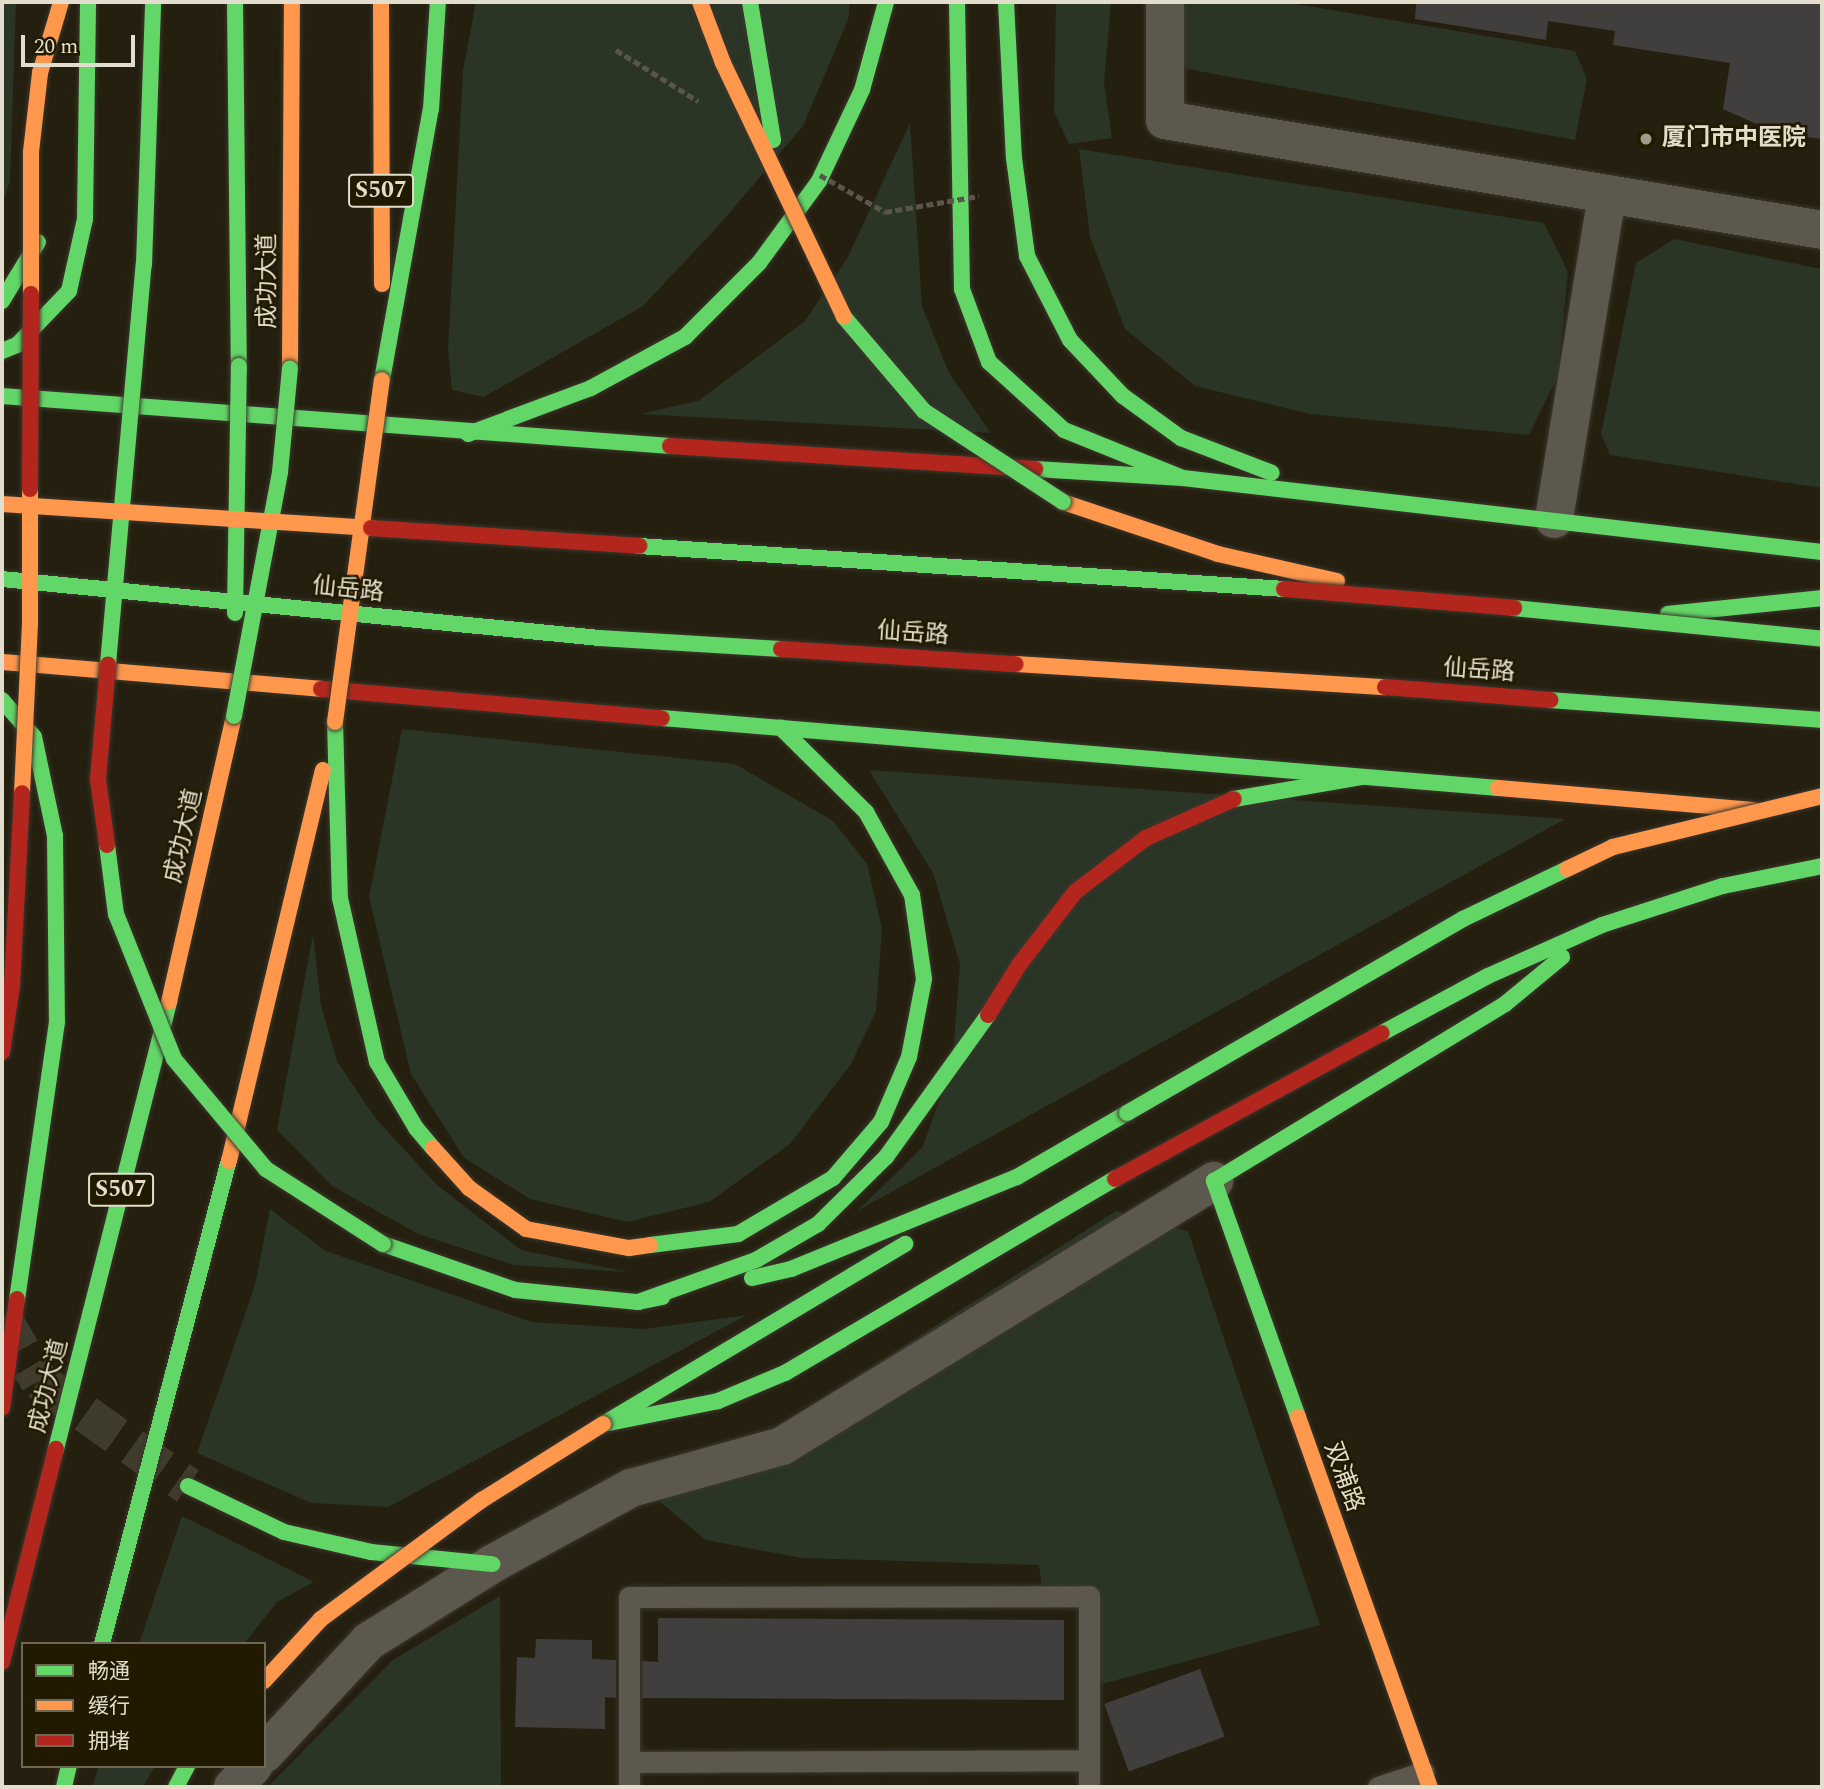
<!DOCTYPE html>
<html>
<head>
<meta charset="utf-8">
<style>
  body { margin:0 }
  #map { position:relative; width:1824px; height:1789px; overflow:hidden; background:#241f0f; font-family:Spectral,"Noto Sans SC",serif }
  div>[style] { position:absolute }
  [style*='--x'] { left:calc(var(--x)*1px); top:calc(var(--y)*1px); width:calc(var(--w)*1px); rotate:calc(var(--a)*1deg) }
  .green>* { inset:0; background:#2a3526 }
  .building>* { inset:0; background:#413f3e; transform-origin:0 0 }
  .secondary-tunnel>* { height:38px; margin-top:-19px; transform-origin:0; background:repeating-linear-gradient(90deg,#403c2c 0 38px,transparent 0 57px) }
  .path>* { height:4.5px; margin-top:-2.25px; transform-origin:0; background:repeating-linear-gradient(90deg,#5a554b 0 7px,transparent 0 10.5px) }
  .roads { filter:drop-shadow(0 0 2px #3c372d) drop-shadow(0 0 2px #3c372d) }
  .lane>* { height:21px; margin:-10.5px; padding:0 10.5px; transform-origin:10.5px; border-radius:10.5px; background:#5c584d }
  .street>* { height:38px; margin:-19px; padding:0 19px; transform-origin:19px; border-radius:19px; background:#5c584d }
  .fast>* { height:16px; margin:-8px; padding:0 8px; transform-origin:8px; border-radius:8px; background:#63d668 }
  .slow>* { height:16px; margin:-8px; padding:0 8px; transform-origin:8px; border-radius:8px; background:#ff974d }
  .jam>* { height:16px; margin:-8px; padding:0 8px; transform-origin:8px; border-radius:8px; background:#b3261e }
  .path-bridge>* { height:4.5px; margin-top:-2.25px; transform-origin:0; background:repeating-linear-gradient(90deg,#5a554b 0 7px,transparent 0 10.5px) }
  .bridges { filter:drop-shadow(0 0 2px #3c372d) drop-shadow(0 0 2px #3c372d) }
  .fast-bridge>* { height:16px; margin:-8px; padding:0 8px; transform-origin:8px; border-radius:8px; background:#63d668 }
  .slow-bridge>* { height:16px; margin:-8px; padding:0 8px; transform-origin:8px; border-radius:8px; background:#ff974d }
  .jam-bridge>* { height:16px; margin:-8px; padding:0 8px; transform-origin:8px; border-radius:8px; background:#b3261e }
  .dots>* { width:19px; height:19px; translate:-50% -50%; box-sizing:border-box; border:4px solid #221901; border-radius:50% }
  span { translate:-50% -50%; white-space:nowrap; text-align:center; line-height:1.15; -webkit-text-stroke:5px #221901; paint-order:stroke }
  .shield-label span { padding:2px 5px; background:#221901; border:2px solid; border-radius:5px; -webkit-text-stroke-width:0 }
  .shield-label { font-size:23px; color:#e2ddcd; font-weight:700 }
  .poi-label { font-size:24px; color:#e2ddcd; font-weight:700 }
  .left { translate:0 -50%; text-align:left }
  .street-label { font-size:24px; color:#e2ddcd }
  .frame { position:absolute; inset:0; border:4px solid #e2ddcd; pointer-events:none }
  .legend { position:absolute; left:21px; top:1642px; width:245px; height:126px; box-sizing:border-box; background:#221901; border:2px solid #6f6753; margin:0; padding:9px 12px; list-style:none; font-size:21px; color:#e2ddcd }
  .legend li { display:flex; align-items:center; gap:14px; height:35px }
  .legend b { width:35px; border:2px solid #6f6753 }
  .scale { position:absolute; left:21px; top:35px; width:114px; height:32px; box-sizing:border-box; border:4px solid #e2ddcd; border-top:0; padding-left:9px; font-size:21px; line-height:24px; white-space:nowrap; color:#e2ddcd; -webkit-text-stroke:5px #221901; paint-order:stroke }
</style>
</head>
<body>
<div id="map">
  <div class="green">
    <i style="clip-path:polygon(2px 2px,16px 2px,10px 181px,2px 207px)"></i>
    <i style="clip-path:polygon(476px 2px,850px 2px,848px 20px,803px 126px,721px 223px,643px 306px,484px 397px,452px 390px,448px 349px,463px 71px)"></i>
    <i style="clip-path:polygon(1056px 2px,1111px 2px,1104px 83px,1112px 138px,1069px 144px,1054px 112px)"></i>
    <i style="clip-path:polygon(1181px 2px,1284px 2px,1575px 51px,1587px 79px,1575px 140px,1182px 68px)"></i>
    <i style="clip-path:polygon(910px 123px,922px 306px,949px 373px,991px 433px,640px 414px,698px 401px,805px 321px,848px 257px)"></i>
    <i style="clip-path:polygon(1079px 149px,1544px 223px,1568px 272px,1558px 376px,1529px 435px,1310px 414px,1195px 386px,1125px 329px,1090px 237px)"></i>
    <i style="clip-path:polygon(1674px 239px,1822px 269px,1822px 488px,1610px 455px,1601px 434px,1636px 263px)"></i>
    <i style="clip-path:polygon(402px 729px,735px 764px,833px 821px,867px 864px,882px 929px,876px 1011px,851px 1064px,790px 1144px,709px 1202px,627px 1222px,530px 1199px,464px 1158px,411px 1074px,369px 897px)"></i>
    <i style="clip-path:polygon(869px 770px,1565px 819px,857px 1211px,922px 1148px,952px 1066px,960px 964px,933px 873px)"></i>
    <i style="clip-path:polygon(313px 934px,321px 1005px,337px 1061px,376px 1119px,437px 1185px,521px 1250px,628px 1272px,514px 1265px,418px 1234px,332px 1186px,277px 1130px)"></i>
    <i style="clip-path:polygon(270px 1209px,326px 1251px,532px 1322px,644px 1329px,747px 1315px,388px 1507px,311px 1503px,197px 1453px,255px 1285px)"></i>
    <i style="clip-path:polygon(1116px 1211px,1188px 1231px,1320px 1625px,1087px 1688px,1084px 1604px,1043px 1595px,1039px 1565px,801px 1558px,706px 1540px,660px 1502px)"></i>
    <i style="clip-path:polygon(182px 1516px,314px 1582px,277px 1602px,244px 1644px,139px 1644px)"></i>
    <i style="clip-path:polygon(500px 1596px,501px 1787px,267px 1787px,393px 1660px)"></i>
    <i style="clip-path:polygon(99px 1766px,155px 1766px,143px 1787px,92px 1787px)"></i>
  </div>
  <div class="building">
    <i style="clip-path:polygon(1416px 2px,1822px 2px,1822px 139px,1777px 133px,1723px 109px,1730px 63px,1613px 45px,1615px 31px,1548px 21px,1546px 40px,1415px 19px)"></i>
    <i style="clip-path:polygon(658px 1618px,1064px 1620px,1064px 1700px,642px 1698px,642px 1661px,658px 1662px)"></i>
    <i style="clip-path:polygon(536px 1639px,592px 1640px,592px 1659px,616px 1660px,616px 1698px,605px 1697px,605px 1729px,515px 1727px,517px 1657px,535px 1658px)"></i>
    <i style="left:1200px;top:1669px;width:72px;height:102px;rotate:70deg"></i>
  </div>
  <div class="secondary-tunnel">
    <i style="--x:2;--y:1317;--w:74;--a:60"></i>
    <i style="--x:39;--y:1381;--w:182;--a:35.2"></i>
  </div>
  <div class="path">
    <i style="--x:616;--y:50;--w:97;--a:31.9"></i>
  </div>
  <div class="roads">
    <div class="lane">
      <i style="--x:629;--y:1762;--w:460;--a:-0.2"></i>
      <i style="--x:629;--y:1787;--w:190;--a:-90"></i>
      <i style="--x:629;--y:1597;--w:460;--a:-0.1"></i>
      <i style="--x:1089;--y:1596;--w:191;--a:90"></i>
      <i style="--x:1378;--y:1787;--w:48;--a:-18.1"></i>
    </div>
    <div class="street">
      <i style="--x:1165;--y:2;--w:118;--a:90"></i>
      <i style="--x:1165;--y:120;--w:666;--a:9.5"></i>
      <i style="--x:1554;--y:519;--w:329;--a:-80.7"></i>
      <i style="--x:264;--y:1754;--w:154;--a:-47.1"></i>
      <i style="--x:369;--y:1641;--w:145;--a:-32"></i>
      <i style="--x:492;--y:1564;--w:158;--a:-28.7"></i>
      <i style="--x:631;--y:1488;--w:157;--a:-15.5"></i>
      <i style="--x:782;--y:1446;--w:507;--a:-31.53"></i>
      <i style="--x:233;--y:1787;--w:29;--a:-46"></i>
    </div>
    <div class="fast">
      <i style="--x:235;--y:2;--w:364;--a:89.4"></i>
      <i style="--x:957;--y:2;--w:287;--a:89"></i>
      <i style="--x:962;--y:289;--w:78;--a:69.7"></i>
      <i style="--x:989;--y:362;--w:101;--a:42.2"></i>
      <i style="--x:1064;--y:430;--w:128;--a:22"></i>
      <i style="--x:1006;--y:2;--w:156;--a:87.1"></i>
      <i style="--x:1014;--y:158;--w:99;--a:82.4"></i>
      <i style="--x:1027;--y:256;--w:94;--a:62.9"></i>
      <i style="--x:1070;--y:340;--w:77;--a:46.6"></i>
      <i style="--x:1123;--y:396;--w:72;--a:35.9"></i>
      <i style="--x:1181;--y:438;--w:97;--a:21"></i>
      <i style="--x:2;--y:301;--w:69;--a:-58.6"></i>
      <i style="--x:2;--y:351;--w:16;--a:-22"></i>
      <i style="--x:17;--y:345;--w:75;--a:-46.1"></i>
      <i style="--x:69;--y:291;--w:74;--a:-77.5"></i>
      <i style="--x:85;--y:219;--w:217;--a:-89.2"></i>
      <i style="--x:382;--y:380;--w:275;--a:-79.8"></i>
      <i style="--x:431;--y:109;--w:107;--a:-86.3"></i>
      <i style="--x:2;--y:396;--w:670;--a:4.28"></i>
      <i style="--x:468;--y:434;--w:131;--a:-20.5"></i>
      <i style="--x:591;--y:388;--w:107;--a:-28.5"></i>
      <i style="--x:685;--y:337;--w:105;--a:-45"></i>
      <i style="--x:759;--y:263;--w:102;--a:-53.8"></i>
      <i style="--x:819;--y:181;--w:101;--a:-64.7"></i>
      <i style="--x:862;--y:90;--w:91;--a:-74.7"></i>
      <i style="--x:1035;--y:469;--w:148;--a:3.5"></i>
      <i style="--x:1183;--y:478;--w:643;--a:6.61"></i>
      <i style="--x:1668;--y:614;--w:155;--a:-5.9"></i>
      <i style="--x:2;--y:700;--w:49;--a:49.1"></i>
      <i style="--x:34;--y:737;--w:101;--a:78"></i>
      <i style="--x:55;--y:836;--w:186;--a:89.4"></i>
      <i style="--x:57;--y:1022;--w:280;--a:98.2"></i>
      <i style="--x:662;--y:718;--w:839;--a:4.79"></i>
      <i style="--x:335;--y:722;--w:176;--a:88.4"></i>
      <i style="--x:340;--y:898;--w:168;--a:77.3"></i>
      <i style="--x:377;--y:1062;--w:77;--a:59.4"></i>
      <i style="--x:416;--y:1128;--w:26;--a:50"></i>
      <i style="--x:1234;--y:799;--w:129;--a:-9.8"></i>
      <i style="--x:1382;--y:1033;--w:120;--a:-28.3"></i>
      <i style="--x:1488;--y:976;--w:125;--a:-24.1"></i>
      <i style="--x:1602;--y:925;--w:127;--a:-17.9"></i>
      <i style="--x:1723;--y:886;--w:101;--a:-11.4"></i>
      <i style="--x:383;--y:1244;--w:140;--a:19.2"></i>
      <i style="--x:515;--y:1290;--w:124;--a:5.6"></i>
      <i style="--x:638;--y:1302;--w:25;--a:-12"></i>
      <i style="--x:650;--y:1245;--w:89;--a:-7.1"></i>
      <i style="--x:738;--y:1234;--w:110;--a:-30.5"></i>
      <i style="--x:833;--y:1178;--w:74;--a:-49.4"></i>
      <i style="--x:881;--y:1122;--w:71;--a:-66.7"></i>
      <i style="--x:909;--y:1057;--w:79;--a:-79.1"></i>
      <i style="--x:924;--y:979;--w:85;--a:-98.1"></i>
      <i style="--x:912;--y:895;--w:95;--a:-119"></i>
      <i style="--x:866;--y:812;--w:120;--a:-135.3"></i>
      <i style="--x:752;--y:1278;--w:40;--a:-13"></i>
      <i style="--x:791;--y:1269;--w:244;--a:-22.2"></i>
      <i style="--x:1017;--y:1177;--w:127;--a:-30.2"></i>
      <i style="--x:638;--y:1302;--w:125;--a:-19.6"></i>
      <i style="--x:756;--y:1260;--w:72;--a:-30.1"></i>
      <i style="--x:818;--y:1224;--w:95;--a:-44.6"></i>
      <i style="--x:886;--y:1157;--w:175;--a:-54.3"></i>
      <i style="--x:1298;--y:1417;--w:251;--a:-109.6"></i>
      <i style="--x:1214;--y:1181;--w:341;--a:-31.3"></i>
      <i style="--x:1505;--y:1004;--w:74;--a:-39.5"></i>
      <i style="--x:609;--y:1423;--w:111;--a:-11.4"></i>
      <i style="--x:718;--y:1401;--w:73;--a:-22.7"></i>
      <i style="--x:785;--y:1373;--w:383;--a:-30.5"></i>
      <i style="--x:603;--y:1424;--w:352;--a:-30.8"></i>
      <i style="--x:56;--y:1449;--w:461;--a:-75.8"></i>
      <i style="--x:188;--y:1486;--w:106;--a:25.6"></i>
      <i style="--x:284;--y:1532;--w:89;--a:12.9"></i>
      <i style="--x:371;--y:1552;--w:122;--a:5.7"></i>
      <i style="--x:102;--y:1644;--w:499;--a:-75.3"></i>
      <i style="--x:64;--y:1787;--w:22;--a:-77"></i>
      <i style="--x:176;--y:1787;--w:24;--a:-62"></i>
    </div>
    <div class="slow">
      <i style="--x:381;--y:2;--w:282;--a:89.8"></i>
      <i style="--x:290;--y:368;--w:366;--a:-89.7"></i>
      <i style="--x:1063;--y:502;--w:163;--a:18.5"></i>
      <i style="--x:1218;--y:554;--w:122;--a:12.8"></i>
      <i style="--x:2;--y:662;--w:320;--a:4.8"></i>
      <i style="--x:1498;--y:788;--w:257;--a:4.9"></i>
      <i style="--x:169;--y:1002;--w:293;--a:-77.2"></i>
      <i style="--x:433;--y:1148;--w:54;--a:48"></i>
      <i style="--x:469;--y:1188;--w:70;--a:35.7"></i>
      <i style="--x:526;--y:1229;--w:105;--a:10.5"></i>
      <i style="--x:629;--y:1248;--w:21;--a:-8"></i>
      <i style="--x:229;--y:1161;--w:402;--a:-76.5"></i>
      <i style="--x:1298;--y:1417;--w:393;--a:70.4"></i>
    </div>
    <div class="jam">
      <i style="--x:670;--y:446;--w:366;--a:3.6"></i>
      <i style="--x:321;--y:689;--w:342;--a:4.9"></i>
      <i style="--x:988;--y:1015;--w:59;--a:-58.2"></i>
      <i style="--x:1019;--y:965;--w:92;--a:-52.5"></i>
      <i style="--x:1075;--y:892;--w:89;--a:-37.3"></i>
      <i style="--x:1146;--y:838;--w:96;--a:-23.9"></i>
      <i style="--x:1115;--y:1179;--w:304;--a:-28.7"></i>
      <i style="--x:2;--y:1408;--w:110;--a:-82.2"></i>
      <i style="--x:2;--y:1662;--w:220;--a:-75.8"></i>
    </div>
  </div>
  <div class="path-bridge">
    <i style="--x:820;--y:175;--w:75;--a:29.6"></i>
    <i style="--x:885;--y:212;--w:95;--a:-9.7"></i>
  </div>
  <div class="bridges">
    <div class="fast-bridge">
      <i style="--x:750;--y:2;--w:140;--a:80.5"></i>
      <i style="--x:844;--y:317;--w:123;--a:49.6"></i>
      <i style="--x:924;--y:411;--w:166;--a:33.2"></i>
      <i style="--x:639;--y:546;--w:646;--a:3.81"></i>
      <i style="--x:2;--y:579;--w:600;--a:5.64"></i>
      <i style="--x:599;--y:638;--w:182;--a:3.5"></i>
      <i style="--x:1514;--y:608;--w:310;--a:5.7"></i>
      <i style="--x:235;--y:613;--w:247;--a:-89.1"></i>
      <i style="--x:108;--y:664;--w:402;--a:-84.9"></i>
      <i style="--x:144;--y:264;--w:262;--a:-88"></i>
      <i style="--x:1550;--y:700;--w:273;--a:4.2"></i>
      <i style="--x:234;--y:716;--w:248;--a:-79.3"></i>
      <i style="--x:280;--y:472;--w:104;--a:-84.5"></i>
      <i style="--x:107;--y:845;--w:70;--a:82.6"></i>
      <i style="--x:116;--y:914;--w:156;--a:68.2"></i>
      <i style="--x:174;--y:1059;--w:143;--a:50.1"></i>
      <i style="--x:266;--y:1169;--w:139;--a:32.7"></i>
      <i style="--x:1127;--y:1113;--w:388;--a:-30"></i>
      <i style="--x:1463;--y:919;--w:115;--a:-25.7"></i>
    </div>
    <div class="slow-bridge">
      <i style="--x:700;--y:2;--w:65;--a:69.3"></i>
      <i style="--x:723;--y:63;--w:281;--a:64.5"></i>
      <i style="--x:31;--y:294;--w:142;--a:-90"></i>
      <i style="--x:31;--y:152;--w:80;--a:-83.5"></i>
      <i style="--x:40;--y:73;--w:74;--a:-73.5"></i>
      <i style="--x:2;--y:504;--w:370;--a:3.7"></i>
      <i style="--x:1016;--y:664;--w:370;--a:3.6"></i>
      <i style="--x:335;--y:722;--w:345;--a:-82.2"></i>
      <i style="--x:22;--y:793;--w:169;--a:-87.3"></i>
      <i style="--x:30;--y:624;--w:135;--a:-90"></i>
      <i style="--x:1567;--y:869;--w:51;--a:-25.6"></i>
      <i style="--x:1613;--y:847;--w:215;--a:-13.7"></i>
      <i style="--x:264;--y:1681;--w:84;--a:-47.4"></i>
      <i style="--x:321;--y:1619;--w:200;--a:-36.5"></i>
      <i style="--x:482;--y:1500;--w:143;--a:-32.1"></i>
    </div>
    <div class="jam-bridge">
      <i style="--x:30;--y:489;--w:195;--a:-89.7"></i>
      <i style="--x:371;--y:528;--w:269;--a:3.8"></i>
      <i style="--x:1284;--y:589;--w:231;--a:4.7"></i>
      <i style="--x:781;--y:649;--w:235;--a:3.7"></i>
      <i style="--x:1385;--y:687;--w:166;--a:4.5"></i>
      <i style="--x:107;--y:845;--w:67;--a:-97.8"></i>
      <i style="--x:98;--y:779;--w:115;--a:-85"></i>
      <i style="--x:2;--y:1052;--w:68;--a:-81.5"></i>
      <i style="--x:12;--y:985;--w:192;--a:-87"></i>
    </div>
  </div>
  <div class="dots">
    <i style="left:1646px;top:139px;background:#a09a8a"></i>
  </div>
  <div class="shield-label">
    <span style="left:381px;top:191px">S507</span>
    <span style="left:121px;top:1190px">S507</span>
  </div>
  <div class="poi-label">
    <span class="left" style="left:1662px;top:139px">厦门市中医院</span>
  </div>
  <div class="street-label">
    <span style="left:268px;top:281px;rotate:-90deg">成功大道</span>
    <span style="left:348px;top:590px;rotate:6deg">仙岳路</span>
    <span style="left:913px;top:634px;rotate:4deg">仙岳路</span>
    <span style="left:1479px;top:671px;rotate:4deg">仙岳路</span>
    <span style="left:184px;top:836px;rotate:-77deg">成功大道</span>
    <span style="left:49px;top:1386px;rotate:-76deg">成功大道</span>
    <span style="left:1343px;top:1477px;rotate:70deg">双浦路</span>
  </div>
  <div class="frame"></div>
  <ul class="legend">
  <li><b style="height:9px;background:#63d668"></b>畅通</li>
  <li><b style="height:9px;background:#ff974d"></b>缓行</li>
  <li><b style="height:9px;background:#b3261e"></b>拥堵</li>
  </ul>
  <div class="scale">20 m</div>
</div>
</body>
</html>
